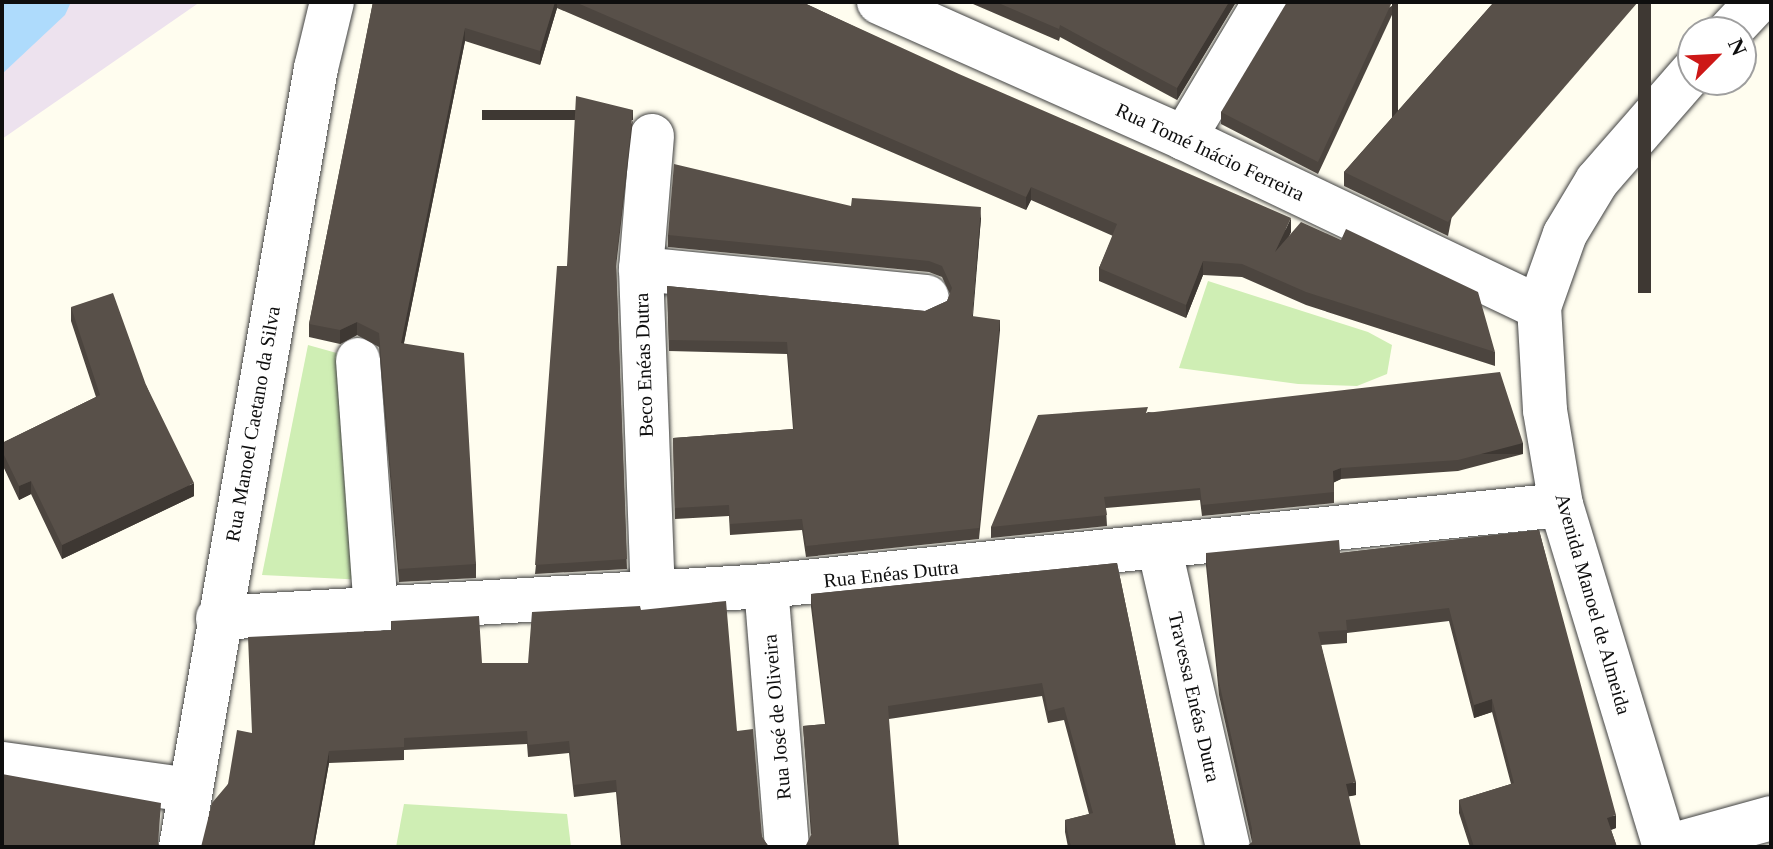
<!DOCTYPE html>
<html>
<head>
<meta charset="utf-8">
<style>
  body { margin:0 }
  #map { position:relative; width:1773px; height:849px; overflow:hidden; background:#fffdef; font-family:"Times New Roman",serif }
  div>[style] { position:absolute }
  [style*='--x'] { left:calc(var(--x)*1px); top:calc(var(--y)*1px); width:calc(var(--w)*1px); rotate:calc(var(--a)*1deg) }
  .industrial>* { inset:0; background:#ede2ee }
  .green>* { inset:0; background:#cfeeb4 }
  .water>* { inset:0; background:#aedbfc }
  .roads { filter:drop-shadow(0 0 2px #414141) drop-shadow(0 0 2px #414141) }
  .minor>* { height:44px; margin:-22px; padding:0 22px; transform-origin:22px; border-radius:22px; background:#fff }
  .wall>* { inset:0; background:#4c453f }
  .shaded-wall>* { inset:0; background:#3e3833; transform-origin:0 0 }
  .building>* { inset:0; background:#585049 }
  span { translate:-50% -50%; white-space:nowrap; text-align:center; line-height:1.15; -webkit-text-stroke:8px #fff; paint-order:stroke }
  .street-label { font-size:20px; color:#0e0e0e }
  .frame { position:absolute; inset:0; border:4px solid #0e0e0e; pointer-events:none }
  .north { position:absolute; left:1677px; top:16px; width:80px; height:80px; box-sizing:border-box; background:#fff; border:2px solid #9f9f9f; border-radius:50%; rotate:66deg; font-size:22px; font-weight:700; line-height:32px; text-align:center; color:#0e0e0e }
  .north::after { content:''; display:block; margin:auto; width:28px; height:36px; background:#cd1817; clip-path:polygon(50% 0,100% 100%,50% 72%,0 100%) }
</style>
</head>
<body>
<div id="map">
  <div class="industrial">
    <i style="clip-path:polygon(2px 2px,200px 2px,2px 139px)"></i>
  </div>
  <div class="green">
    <i style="clip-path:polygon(1208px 281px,1368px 332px,1392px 345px,1387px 374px,1357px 386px,1298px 384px,1179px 368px)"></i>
    <i style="clip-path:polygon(308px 345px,351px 357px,366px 580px,262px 575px)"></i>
    <i style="clip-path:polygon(404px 804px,567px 814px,571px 847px,396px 847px)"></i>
  </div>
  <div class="water">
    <i style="clip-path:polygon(2px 2px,71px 2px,65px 15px,2px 74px)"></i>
  </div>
  <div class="roads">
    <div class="minor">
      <i style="--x:879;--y:2;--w:334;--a:24"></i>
      <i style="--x:1184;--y:138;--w:393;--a:25.5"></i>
      <i style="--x:1729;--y:32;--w:41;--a:-47"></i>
      <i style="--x:652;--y:136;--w:133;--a:94.7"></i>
      <i style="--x:641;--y:269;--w:325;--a:87.9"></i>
      <i style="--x:1184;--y:138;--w:158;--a:-59.2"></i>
      <i style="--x:641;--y:269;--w:287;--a:5.6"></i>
      <i style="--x:358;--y:360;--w:250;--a:85.9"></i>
      <i style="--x:1159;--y:546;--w:309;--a:77.1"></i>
      <i style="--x:766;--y:586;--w:262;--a:85.4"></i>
      <i style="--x:218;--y:618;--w:549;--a:-3.34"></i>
      <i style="--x:766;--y:586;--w:799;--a:-5.82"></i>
      <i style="--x:2;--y:764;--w:190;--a:7.9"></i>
      <i style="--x:181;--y:847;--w:791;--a:-80.17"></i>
      <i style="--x:316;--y:68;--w:68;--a:-76.4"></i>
      <i style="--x:1665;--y:847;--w:357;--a:-106.9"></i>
      <i style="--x:1561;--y:505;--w:96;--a:-99.6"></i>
      <i style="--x:1545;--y:410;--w:103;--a:-93.3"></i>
      <i style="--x:1539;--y:307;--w:77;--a:-70.4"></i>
      <i style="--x:1565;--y:234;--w:62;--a:-58.9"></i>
      <i style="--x:1597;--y:181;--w:146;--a:-48.9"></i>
      <i style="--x:1666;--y:847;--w:109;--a:-15.4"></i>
    </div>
  </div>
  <div class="wall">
    <i style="clip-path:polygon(373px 2px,802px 2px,1291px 232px,1289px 236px,1495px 352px,1495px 366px,1306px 305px,1242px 277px,1203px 275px,1186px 318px,1099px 281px,1099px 268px,1113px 236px,1031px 200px,1026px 210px,557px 8px,540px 65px,465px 41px,404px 343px,476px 564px,476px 578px,399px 582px,379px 347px,357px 335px,340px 344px,309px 337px,309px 324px)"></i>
    <i style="clip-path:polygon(973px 2px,1236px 2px,1177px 100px,1060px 37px,1059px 41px,973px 4px)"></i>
    <i style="clip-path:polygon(1398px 2px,1318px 174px,1221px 124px,1221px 112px)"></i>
    <i style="clip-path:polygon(1494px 2px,1448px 236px,1344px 186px,1344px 172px)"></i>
    <i style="clip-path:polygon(633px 120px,616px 267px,627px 569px,535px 574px,567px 266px)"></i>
    <i style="clip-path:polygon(851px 206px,981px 218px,972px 317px,1000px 331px,979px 539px,806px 557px,802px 530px,730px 535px,729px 516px,675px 519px,673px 438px,793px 429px,787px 354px,669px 351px,667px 286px,925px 311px,947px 301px,950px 294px,942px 277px,929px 272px,668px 247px,668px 235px)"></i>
    <i style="clip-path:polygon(71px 307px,146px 385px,194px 496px,62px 559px,31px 494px,19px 500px,2px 464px,2px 443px,96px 397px,71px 321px)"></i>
    <i style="clip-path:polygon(1148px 412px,1523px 454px,1458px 471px,1341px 479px,1334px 482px,1334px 503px,1202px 516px,1200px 500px,1106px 508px,1107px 526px,991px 538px,991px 527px)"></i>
    <i style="clip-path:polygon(1539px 530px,1616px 828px,1611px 830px,1617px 847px,1470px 847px,1459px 813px,1459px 800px,1511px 784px,1492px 712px,1474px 718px,1449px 621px,1347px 633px,1347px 643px,1321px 645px,1356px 795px,1349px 796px,1252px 842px,1219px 695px,1206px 566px,1206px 553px,1340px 553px)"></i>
    <i style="clip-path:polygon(1117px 563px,1176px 847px,1068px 847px,1065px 832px,1065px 820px,1089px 814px,1064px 720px,1048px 723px,1042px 696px,889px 719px,811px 835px,803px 726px,825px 724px,811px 607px,811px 594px)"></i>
    <i style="clip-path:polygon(641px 610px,737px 731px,762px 837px,769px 847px,621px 847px,616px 792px,574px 797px,569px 753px,528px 757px,527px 744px,404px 750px,404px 760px,329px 763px,314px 847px,201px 847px,228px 784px,391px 630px,391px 621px,482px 663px,528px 663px)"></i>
  </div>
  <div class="shaded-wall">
    <i style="clip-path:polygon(555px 2px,557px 2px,557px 8px,540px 65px,540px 51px)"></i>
    <i style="clip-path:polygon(1229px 2px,1236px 2px,1177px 100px,1177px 88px)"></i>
    <i style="left:1392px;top:2px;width:6px;height:176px"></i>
    <i style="left:1638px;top:2px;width:13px;height:291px"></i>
    <i style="clip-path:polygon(465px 28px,465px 41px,401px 357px,401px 343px)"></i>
    <i style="left:633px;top:110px;width:10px;height:151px;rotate:90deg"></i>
    <i style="clip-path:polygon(1031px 187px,1031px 200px,1026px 210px,1026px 197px)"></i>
    <i style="clip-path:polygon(981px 207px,981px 218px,972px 328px,972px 316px)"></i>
    <i style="clip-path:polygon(1291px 218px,1291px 232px,1275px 265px,1275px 252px)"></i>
    <i style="clip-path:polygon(1203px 261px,1203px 275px,1186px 318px,1186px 305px)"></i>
    <i style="left:1000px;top:320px;width:11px;height:209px;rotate:90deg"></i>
    <i style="clip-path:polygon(357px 322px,357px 335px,340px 344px,340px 330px)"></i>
    <i style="left:1523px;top:443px;width:11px;height:67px;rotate:90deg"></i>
    <i style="clip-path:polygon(1341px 468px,1341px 479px,1333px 483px,1333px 471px)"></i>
    <i style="clip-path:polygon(31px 481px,31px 494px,19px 500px,19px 486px)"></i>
    <i style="clip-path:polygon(194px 483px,194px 496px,62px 559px,62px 545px)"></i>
    <i style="clip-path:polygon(1492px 699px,1492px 712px,1474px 718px,1474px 705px)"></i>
    <i style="clip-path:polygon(329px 751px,329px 763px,314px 847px,312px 847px)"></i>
    <i style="clip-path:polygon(1356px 782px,1356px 795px,1346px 797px,1346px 784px)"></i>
    <i style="clip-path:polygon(1616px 815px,1616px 828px,1607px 831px,1607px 818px)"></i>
  </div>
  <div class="building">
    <i style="clip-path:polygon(373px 2px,555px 2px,540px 51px,465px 28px,401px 343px,464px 353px,476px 564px,399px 569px,379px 333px,357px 322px,340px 330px,309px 324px)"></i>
    <i style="clip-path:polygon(575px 2px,802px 2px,959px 74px,1291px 218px,1275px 252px,1301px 222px,1341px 240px,1346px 229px,1478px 292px,1495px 352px,1306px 292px,1242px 264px,1203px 261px,1186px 305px,1099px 268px,1117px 224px,1031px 187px,1026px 197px)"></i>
    <i style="clip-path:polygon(996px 2px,1229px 2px,1177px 88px,1060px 25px,1059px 29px)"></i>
    <i style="clip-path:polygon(1287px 2px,1392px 2px,1318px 162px,1221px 112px)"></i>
    <i style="clip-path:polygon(1494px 2px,1638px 2px,1448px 222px,1344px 172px)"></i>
    <i style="clip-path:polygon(576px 96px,633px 110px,616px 260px,627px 559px,535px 565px,557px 266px,567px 266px)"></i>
    <i style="clip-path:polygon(674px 164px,851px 206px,852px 198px,981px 207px,972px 316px,1000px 320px,979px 528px,806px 546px,802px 519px,730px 524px,729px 505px,675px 508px,673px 438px,794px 429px,787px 342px,669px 340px,667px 286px,925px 311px,947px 301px,952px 288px,942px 266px,929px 261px,668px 235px)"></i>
    <i style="clip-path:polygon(113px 293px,146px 385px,194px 483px,62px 545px,31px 481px,19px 486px,2px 451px,2px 443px,100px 395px,71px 307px)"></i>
    <i style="clip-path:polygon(1500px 372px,1523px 443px,1458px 460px,1341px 468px,1333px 471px,1334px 492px,1202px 505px,1200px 488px,1104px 497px,1107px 515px,991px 527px,1038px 415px,1148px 407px,1146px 413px)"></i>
    <i style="clip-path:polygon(1539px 530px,1616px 815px,1607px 818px,1617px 847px,1474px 847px,1459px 800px,1514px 783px,1492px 699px,1474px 705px,1449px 608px,1346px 620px,1347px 630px,1318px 632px,1356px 782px,1346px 784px,1361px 847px,1246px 847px,1252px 842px,1252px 829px,1219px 682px,1206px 553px,1339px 540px,1340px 553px)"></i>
    <i style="clip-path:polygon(1117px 563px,1176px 847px,1071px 847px,1065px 820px,1093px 813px,1064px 707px,1048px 711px,1042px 683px,888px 706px,899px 847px,805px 847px,812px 833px,803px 726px,826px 724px,811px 594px)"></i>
    <i style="clip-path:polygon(726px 601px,737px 731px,753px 729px,762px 837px,769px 847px,622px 847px,616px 780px,574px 785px,569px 741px,528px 745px,527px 731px,404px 738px,404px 747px,329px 751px,312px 847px,201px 847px,212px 803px,228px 784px,237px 730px,252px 733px,248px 637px,392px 630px,391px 621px,479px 616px,482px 663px,528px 663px,532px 612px,640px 606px,641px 610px)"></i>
    <i style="clip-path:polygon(2px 774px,161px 803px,158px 844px,160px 847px,2px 847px)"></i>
  </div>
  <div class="street-label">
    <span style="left:1210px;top:152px;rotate:25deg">Rua Tomé Inácio Ferreira</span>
    <span style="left:644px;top:365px;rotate:-92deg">Beco Enéas Dutra</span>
    <span style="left:253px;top:424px;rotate:-80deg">Rua Manoel Caetano da Silva</span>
    <span style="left:891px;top:574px;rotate:-6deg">Rua Enéas Dutra</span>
    <span style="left:1593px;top:604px;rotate:74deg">Avenida Manoel de Almeida</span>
    <span style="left:1194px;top:697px;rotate:77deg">Travessa Enéas Dutra</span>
    <span style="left:777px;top:717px;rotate:-95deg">Rua José de Oliveira</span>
  </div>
  <div class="frame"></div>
  <div class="north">N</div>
</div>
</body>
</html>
